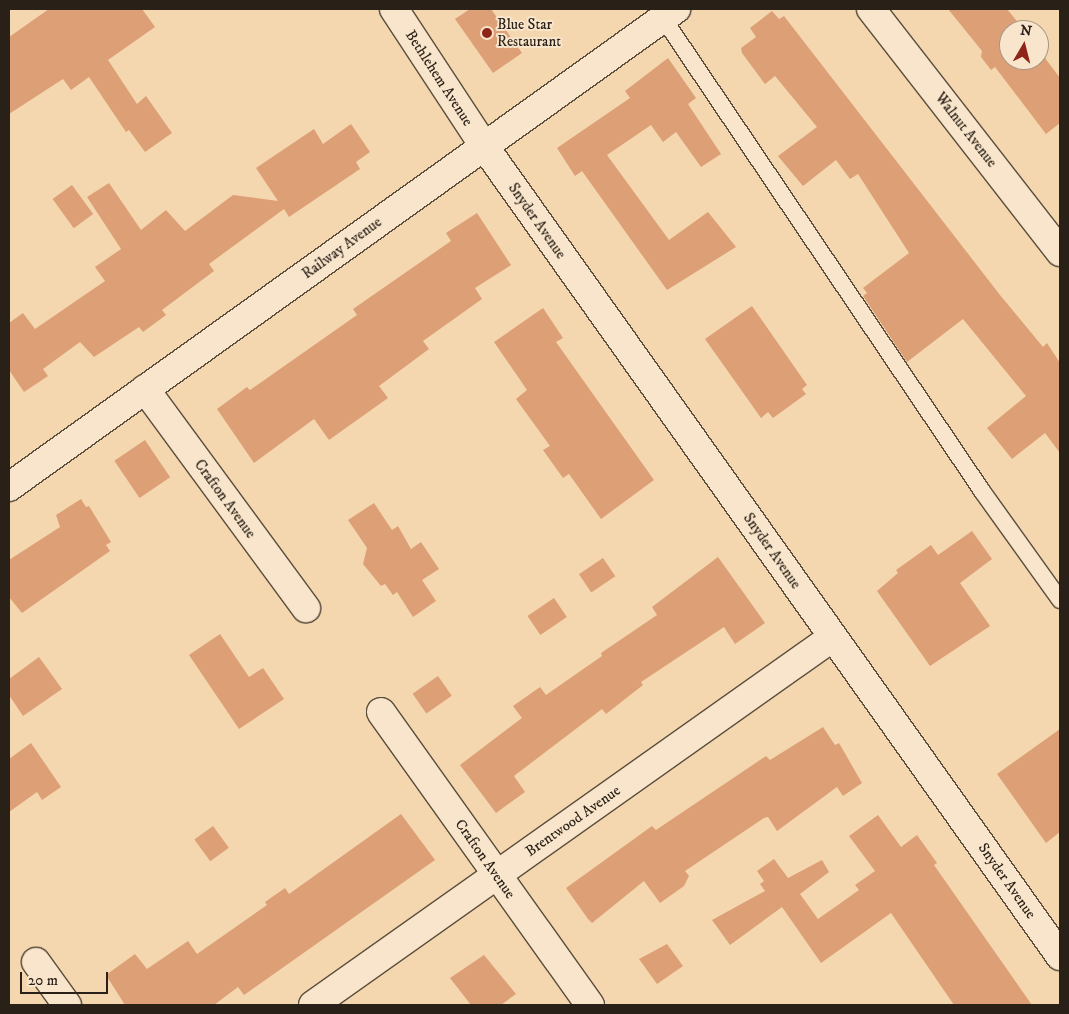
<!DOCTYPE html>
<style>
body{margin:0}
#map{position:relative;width:1069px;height:1014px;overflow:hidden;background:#f4d7af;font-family:"IM FELL DW Pica",serif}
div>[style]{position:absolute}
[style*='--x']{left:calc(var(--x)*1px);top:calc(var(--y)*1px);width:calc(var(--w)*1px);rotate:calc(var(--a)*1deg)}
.building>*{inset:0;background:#dd9f76;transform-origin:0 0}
.roads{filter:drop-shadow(1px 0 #5c4e3d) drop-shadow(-1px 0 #5c4e3d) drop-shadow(0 1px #5c4e3d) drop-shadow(0 -1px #5c4e3d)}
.service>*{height:16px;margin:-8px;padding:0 8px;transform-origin:8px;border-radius:8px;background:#f8e5cb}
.minor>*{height:28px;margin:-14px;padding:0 14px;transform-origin:14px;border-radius:14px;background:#f8e5cb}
.dots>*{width:14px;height:14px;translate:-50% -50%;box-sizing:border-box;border:2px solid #f8e5cb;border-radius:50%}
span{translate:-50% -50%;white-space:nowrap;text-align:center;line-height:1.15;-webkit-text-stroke:4px #f8e5cb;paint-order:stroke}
.poi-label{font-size:15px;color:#292017}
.left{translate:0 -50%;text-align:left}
.street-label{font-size:15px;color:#292017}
.frame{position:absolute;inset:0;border:10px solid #292017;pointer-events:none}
.north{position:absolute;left:999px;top:20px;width:50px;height:50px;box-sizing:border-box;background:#f8e5cb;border:1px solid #a59683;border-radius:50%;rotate:8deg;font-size:14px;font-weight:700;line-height:20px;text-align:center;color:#292017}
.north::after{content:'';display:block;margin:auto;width:18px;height:22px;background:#8f2418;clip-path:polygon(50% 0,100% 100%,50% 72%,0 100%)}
.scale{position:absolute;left:20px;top:972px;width:88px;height:22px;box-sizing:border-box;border:2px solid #292017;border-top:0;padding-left:6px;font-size:15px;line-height:18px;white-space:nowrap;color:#292017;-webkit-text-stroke:4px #f8e5cb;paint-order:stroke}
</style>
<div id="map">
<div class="building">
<div style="clip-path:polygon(49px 9px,142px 9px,155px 27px,108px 60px,137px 104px,146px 96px,172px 133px,145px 152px,129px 130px,126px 132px,89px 77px,71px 90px,63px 79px,9px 114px,9px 37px)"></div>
<div style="clip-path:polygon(470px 9px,491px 9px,522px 53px,493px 73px,455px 19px)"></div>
<div style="clip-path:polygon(948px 9px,1007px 9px,1024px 30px,1009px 30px,1009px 60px,1039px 60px,1039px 50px,1060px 78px,1060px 123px,1046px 134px,995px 67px,991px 70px,981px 57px,982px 51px)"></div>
<div style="clip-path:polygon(772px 11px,779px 19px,784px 16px,1000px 295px,1043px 347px,1047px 343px,1060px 363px,1060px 453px,1045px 433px,1012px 459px,987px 428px,1026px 396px,963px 319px,907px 362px,863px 296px,867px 293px,863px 288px,909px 253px,858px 174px,850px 179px,836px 160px,803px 186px,778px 156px,817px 127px,775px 76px,765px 84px,742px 53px,741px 48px,756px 37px,750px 28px)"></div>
<div style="clip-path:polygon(668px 58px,696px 98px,688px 104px,721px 154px,701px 167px,676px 132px,663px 142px,651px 125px,607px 155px,669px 240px,708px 212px,736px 247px,667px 290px,582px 171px,575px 176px,557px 148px,630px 98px,625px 91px)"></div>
<div style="clip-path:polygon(351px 124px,370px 152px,356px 162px,360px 169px,289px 217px,284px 209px,209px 264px,214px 271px,162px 310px,166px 315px,143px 332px,139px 327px,94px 357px,80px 342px,43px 369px,48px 376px,24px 392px,9px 370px,9px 323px,23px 313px,35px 329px,105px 281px,95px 267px,121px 249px,87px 197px,109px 183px,141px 230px,166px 210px,185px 231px,233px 195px,278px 201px,256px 168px,314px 129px,323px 144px)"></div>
<div style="left:72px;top:185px;width:36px;height:24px;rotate:54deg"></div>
<div style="clip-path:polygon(477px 213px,511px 265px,475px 288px,482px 299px,423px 341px,429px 349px,379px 386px,388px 398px,329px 440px,314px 419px,254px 463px,217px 409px,247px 387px,250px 390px,357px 315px,353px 309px,451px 241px,446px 233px)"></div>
<div style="clip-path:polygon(752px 306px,807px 385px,802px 389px,806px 394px,773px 418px,768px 412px,761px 418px,705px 339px)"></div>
<div style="clip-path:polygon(543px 308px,563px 338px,556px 342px,654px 480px,601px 519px,569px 474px,563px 478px,543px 450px,550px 446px,516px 399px,527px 390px,494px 342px)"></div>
<div style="left:145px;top:440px;width:45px;height:37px;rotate:56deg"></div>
<div style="clip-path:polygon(81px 499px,86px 507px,89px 506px,111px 542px,106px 545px,110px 551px,22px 613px,9px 597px,9px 560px,60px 527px,56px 515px)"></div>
<div style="clip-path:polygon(374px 503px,392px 530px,398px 526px,411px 549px,421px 542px,439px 569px,422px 580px,436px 601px,413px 617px,397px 592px,393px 595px,385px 584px,381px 586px,363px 564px,367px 548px,348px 520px)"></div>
<div style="clip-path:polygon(972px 531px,992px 559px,960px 583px,990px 626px,930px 666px,877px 591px,898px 573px,896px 570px,931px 545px,938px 555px)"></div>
<div style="clip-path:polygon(718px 557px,765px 623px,735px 644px,724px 627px,641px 682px,643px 685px,606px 714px,602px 709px,514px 776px,525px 792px,496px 813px,460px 765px,522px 718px,513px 706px,540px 687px,546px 695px,602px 656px,601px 653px,657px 615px,652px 607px)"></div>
<div style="left:603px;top:558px;width:22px;height:29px;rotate:56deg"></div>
<div style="left:554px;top:598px;width:23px;height:32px;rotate:56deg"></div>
<div style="clip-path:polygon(220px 634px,249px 677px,263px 668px,284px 699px,239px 729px,189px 655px)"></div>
<div style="clip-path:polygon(39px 657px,62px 689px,23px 716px,9px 695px,9px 679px)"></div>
<div style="left:438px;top:676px;width:24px;height:31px;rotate:55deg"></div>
<div style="clip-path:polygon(823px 727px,835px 745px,839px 743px,862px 783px,843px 796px,837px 787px,777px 831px,768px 817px,764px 818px,685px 871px,689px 876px,684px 886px,660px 903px,644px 881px,592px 923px,588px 919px,566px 888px,652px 826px,656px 830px,766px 756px,770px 760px)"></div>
<div style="clip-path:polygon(1060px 729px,1060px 832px,1046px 843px,997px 774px)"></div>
<div style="clip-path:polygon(31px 743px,61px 787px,42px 800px,37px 792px,9px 812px,9px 759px)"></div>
<div style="clip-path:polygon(401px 814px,435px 860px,244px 995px,238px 987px,214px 1005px,125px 1005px,106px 975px,135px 954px,147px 969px,188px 941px,197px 954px,267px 905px,265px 902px,285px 888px,289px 894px)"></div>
<div style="clip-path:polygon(878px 815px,901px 847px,917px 835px,937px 863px,934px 865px,1032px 1005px,954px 1005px,891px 913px,821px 963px,782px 907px,730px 945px,712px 920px,765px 891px,760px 884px,764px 881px,757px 871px,774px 859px,788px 878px,822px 860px,829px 872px,800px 894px,818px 919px,859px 890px,855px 885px,875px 871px,849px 836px)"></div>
<div style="left:213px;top:826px;width:27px;height:23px;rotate:54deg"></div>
<div style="clip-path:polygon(667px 944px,683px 966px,657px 984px,639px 959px)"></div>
<div style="clip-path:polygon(484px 955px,516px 994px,501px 1005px,471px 1005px,450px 978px)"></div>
</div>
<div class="roads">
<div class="service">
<div style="--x:663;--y:18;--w:571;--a:56"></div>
<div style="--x:982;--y:491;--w:134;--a:54.4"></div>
</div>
<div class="minor">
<div style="--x:394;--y:9;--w:164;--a:56.7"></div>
<div style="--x:484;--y:146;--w:994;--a:54.58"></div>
<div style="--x:871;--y:9;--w:308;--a:52.1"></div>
<div style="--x:145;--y:389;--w:272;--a:53.7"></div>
<div style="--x:9;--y:487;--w:821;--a:-35.63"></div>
<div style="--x:381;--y:712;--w:360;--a:54.5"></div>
<div style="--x:36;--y:962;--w:53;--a:54.2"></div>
<div style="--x:313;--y:1005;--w:637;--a:-35.29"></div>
</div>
</div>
<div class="dots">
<div style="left:487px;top:33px;background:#8f2418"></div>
</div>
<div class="poi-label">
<span class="left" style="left:497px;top:33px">Blue Star<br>Restaurant</span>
</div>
<div class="street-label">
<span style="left:439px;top:78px;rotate:57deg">Bethlehem Avenue</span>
<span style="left:966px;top:130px;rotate:52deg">Walnut Avenue</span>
<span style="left:537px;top:221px;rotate:55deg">Snyder Avenue</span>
<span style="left:342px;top:248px;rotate:-36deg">Railway Avenue</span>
<span style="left:225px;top:499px;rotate:54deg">Crafton Avenue</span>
<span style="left:772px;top:551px;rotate:55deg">Snyder Avenue</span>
<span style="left:573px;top:821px;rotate:-35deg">Brentwood Avenue</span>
<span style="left:485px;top:859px;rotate:55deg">Crafton Avenue</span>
<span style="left:1007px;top:881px;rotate:55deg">Snyder Avenue</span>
</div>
<div class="frame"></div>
<div class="north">N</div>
<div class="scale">20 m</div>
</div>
